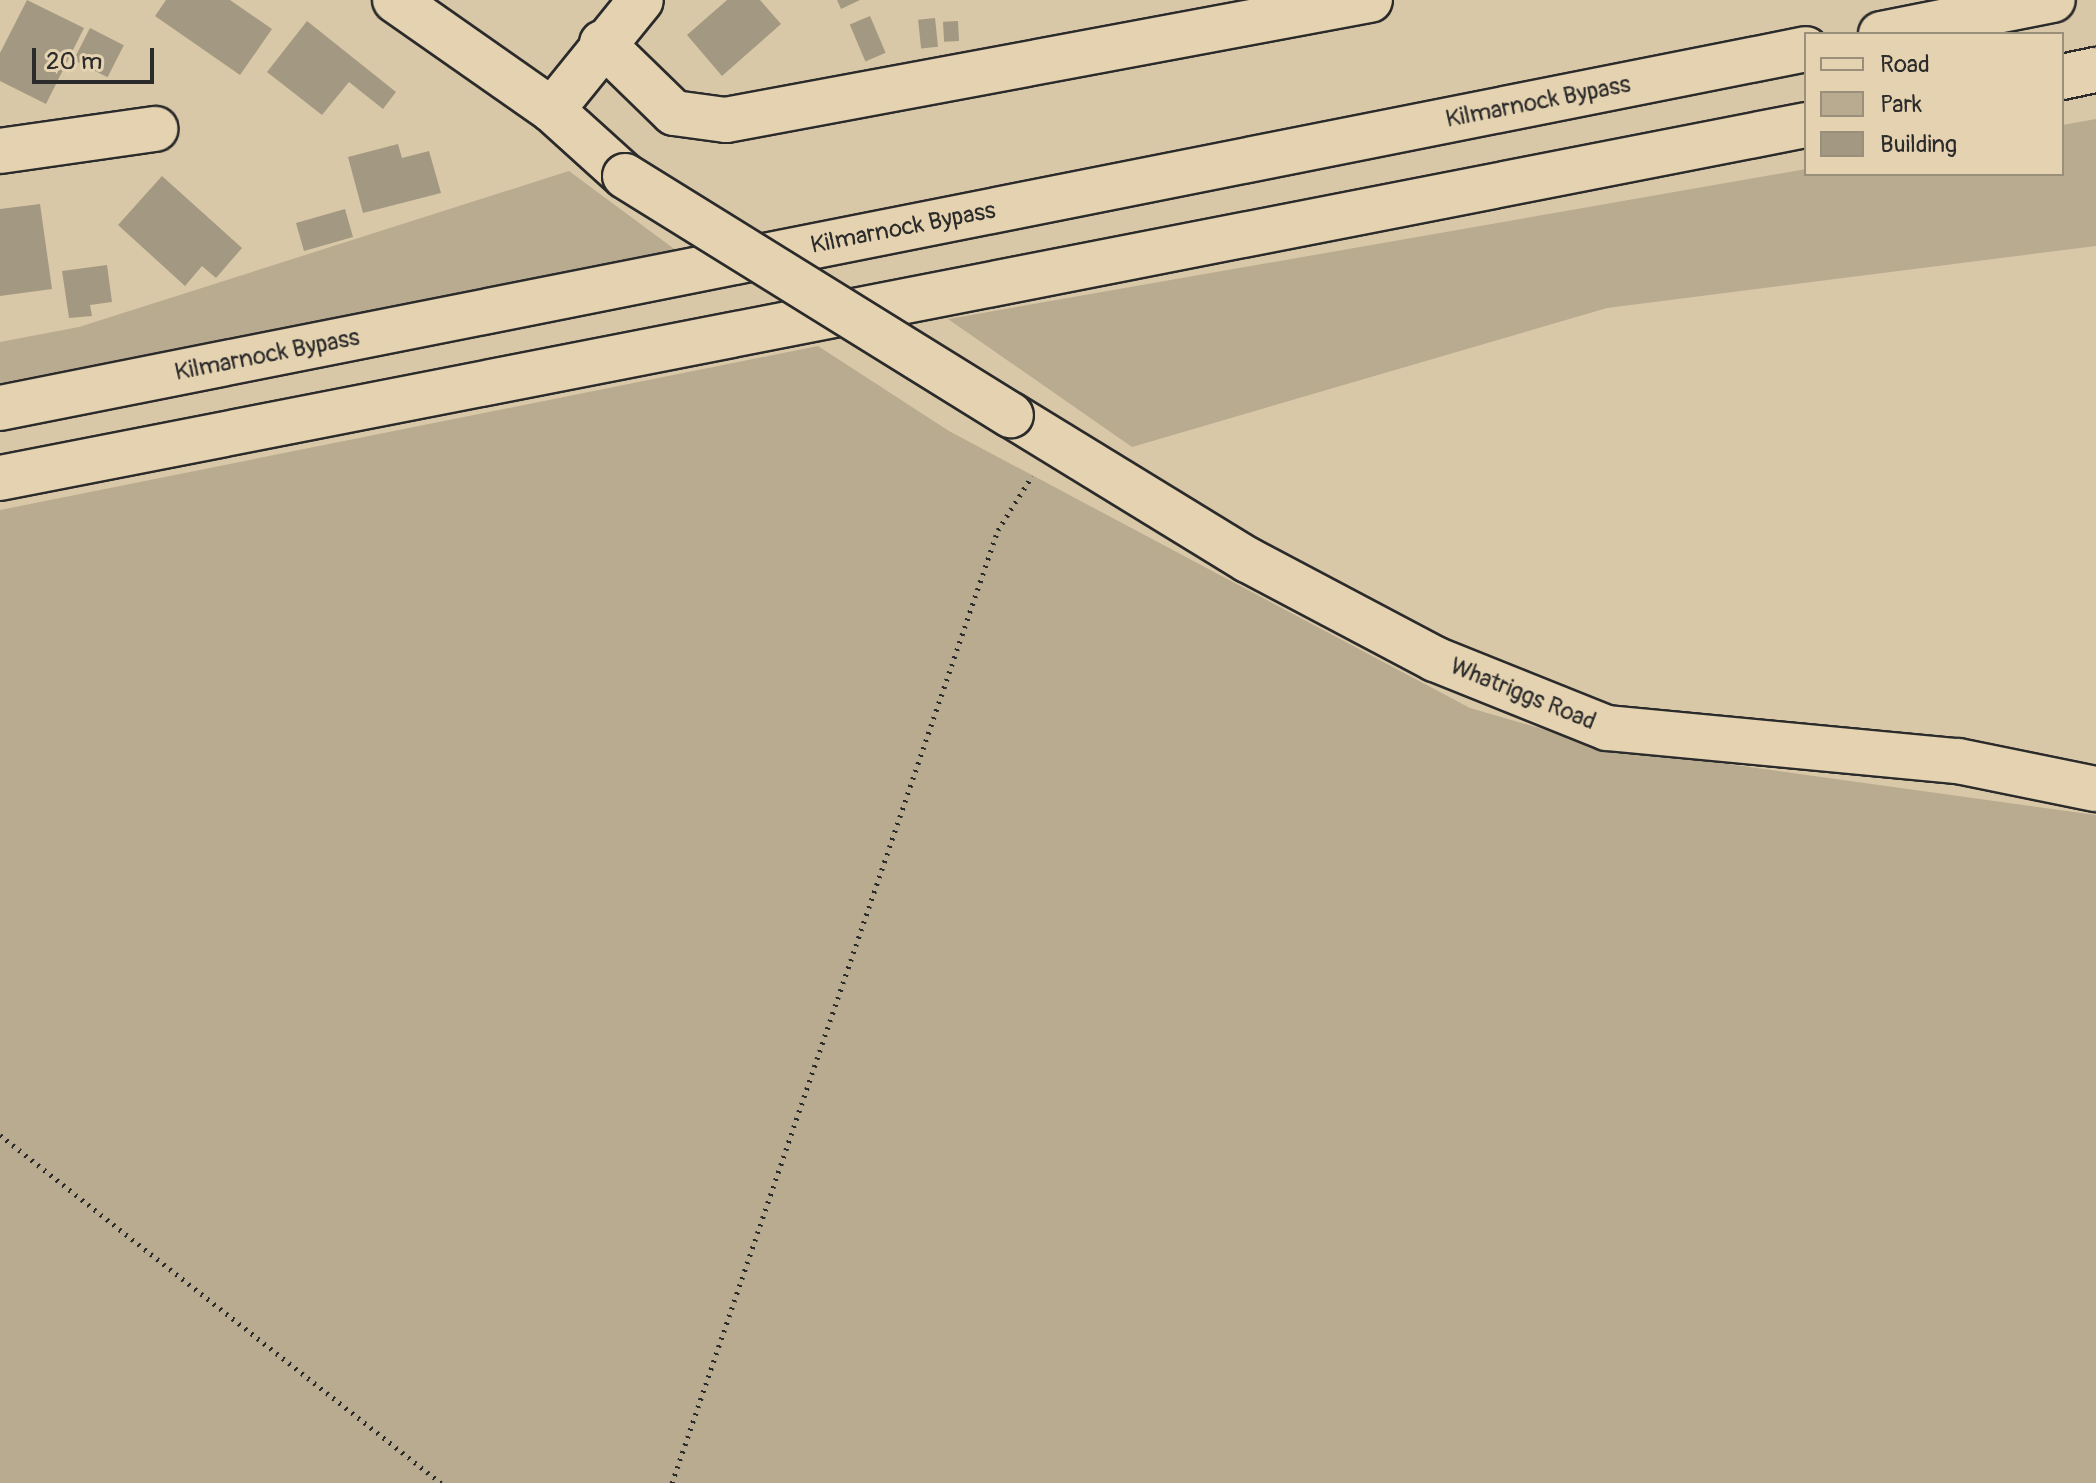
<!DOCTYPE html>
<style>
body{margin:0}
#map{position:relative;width:2096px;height:1483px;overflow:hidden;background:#d9c8a8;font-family:Pangolin,sans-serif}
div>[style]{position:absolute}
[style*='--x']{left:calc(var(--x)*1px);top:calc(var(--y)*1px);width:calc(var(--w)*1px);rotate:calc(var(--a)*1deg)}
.green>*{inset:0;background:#b9ab90}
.building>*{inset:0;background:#a39881;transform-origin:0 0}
.path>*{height:5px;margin-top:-2.5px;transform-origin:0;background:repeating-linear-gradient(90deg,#2b2b2b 0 2px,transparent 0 8px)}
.roads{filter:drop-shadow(2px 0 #2b2b2b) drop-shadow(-2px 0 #2b2b2b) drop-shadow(0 2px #2b2b2b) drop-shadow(0 -2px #2b2b2b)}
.minor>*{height:44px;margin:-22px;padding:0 22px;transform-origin:22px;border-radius:22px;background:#e4d2b0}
.highway>*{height:44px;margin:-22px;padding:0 22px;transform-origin:22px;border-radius:22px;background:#e4d2b0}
.bridges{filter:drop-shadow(2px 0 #2b2b2b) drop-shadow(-2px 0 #2b2b2b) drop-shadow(0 2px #2b2b2b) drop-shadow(0 -2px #2b2b2b)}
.minor-bridge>*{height:44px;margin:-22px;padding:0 22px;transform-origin:22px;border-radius:22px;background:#e4d2b0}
span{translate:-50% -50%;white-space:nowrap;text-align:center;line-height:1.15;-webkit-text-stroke:6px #e4d2b0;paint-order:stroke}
.street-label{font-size:24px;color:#2b2b2b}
.legend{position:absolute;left:1804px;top:32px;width:260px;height:144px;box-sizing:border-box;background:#e4d2b0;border:2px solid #9a8f7b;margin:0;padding:10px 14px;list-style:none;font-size:24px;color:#2b2b2b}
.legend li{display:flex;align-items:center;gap:16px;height:40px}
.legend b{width:40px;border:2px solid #9a8f7b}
.scale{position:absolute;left:32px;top:48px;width:122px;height:36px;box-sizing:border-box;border:4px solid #2b2b2b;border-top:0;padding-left:10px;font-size:24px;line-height:28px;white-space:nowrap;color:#2b2b2b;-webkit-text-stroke:6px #e4d2b0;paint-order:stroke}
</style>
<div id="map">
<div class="green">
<div style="clip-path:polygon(2096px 119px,2096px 246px,1607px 308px,1132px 447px,948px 319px,1806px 169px,1806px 174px,2062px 174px,2062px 125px)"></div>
<div style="clip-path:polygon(569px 171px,677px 251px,0 383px,0 342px,79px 327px)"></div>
<div style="clip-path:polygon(818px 346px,949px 431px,1470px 708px,1605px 747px,2096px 815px,2096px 1483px,0 1483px,0 510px)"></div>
</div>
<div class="building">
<div style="clip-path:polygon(27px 0,84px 28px,46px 104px,0 81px,0 53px)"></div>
<div style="clip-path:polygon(166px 0,230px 0,272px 29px,240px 75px,155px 16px)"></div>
<div style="clip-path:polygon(727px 0,760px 0,781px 24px,722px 76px,687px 35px)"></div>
<div style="clip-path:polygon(837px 0,860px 0,841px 9px)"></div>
<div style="left:870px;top:16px;width:40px;height:22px;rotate:67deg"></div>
<div style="left:935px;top:18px;width:29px;height:17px;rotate:84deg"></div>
<div style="clip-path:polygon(307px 21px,396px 92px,383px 109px,349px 82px,322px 115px,267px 72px)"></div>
<div style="left:958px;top:21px;width:20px;height:15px;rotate:87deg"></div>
<div style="left:90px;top:28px;width:38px;height:36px;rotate:27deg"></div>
<div style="clip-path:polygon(398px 144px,402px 158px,429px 151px,441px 193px,363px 213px,348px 157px)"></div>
<div style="clip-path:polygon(162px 176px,242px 248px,216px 278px,202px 266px,185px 286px,118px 225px)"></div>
<div style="clip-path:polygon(40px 204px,52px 289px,0 296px,0 209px)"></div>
<div style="left:345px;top:209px;width:29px;height:51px;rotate:74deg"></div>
<div style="clip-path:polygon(107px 265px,112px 302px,90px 305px,92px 316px,69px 318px,62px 271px)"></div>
</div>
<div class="path">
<div style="--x:0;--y:1135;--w:562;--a:38.28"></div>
<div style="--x:672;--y:1483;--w:1007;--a:-71.12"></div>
<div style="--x:998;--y:530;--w:64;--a:-57.8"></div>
</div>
<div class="roads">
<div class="minor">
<div style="--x:395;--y:0;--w:192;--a:35"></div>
<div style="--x:552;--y:110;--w:98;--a:42.1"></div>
<div style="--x:602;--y:43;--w:100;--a:44.2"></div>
<div style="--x:674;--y:113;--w:52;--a:7.7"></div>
<div style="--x:726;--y:120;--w:655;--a:-10.56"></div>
<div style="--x:552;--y:110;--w:141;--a:-51"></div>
<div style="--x:0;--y:151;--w:157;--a:-8.1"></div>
<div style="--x:1011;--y:415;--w:278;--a:31.5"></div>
<div style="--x:1248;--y:560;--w:212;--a:27.9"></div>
<div style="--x:1435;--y:659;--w:185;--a:21.9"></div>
<div style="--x:1607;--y:728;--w:353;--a:5.4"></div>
<div style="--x:1958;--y:761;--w:141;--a:11.5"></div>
</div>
<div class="highway">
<div style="--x:1881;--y:34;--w:175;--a:-11.2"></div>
<div style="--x:2062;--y:77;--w:35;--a:-12"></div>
<div style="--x:0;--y:408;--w:1841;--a:-11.24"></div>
<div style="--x:0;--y:478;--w:1840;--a:-11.06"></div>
</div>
</div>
<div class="bridges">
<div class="minor-bridge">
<div style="--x:625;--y:176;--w:454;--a:31.8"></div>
</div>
</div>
<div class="street-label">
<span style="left:1538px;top:102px;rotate:-11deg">Kilmarnock Bypass</span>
<span style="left:903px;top:228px;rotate:-11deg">Kilmarnock Bypass</span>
<span style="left:267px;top:355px;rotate:-11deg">Kilmarnock Bypass</span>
<span style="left:1523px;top:694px;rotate:22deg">Whatriggs Road</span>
</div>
<ul class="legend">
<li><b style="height:10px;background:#e4d2b0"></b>Road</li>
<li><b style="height:22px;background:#b9ab90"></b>Park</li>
<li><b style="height:22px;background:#a39881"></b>Building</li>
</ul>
<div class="scale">20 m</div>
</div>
